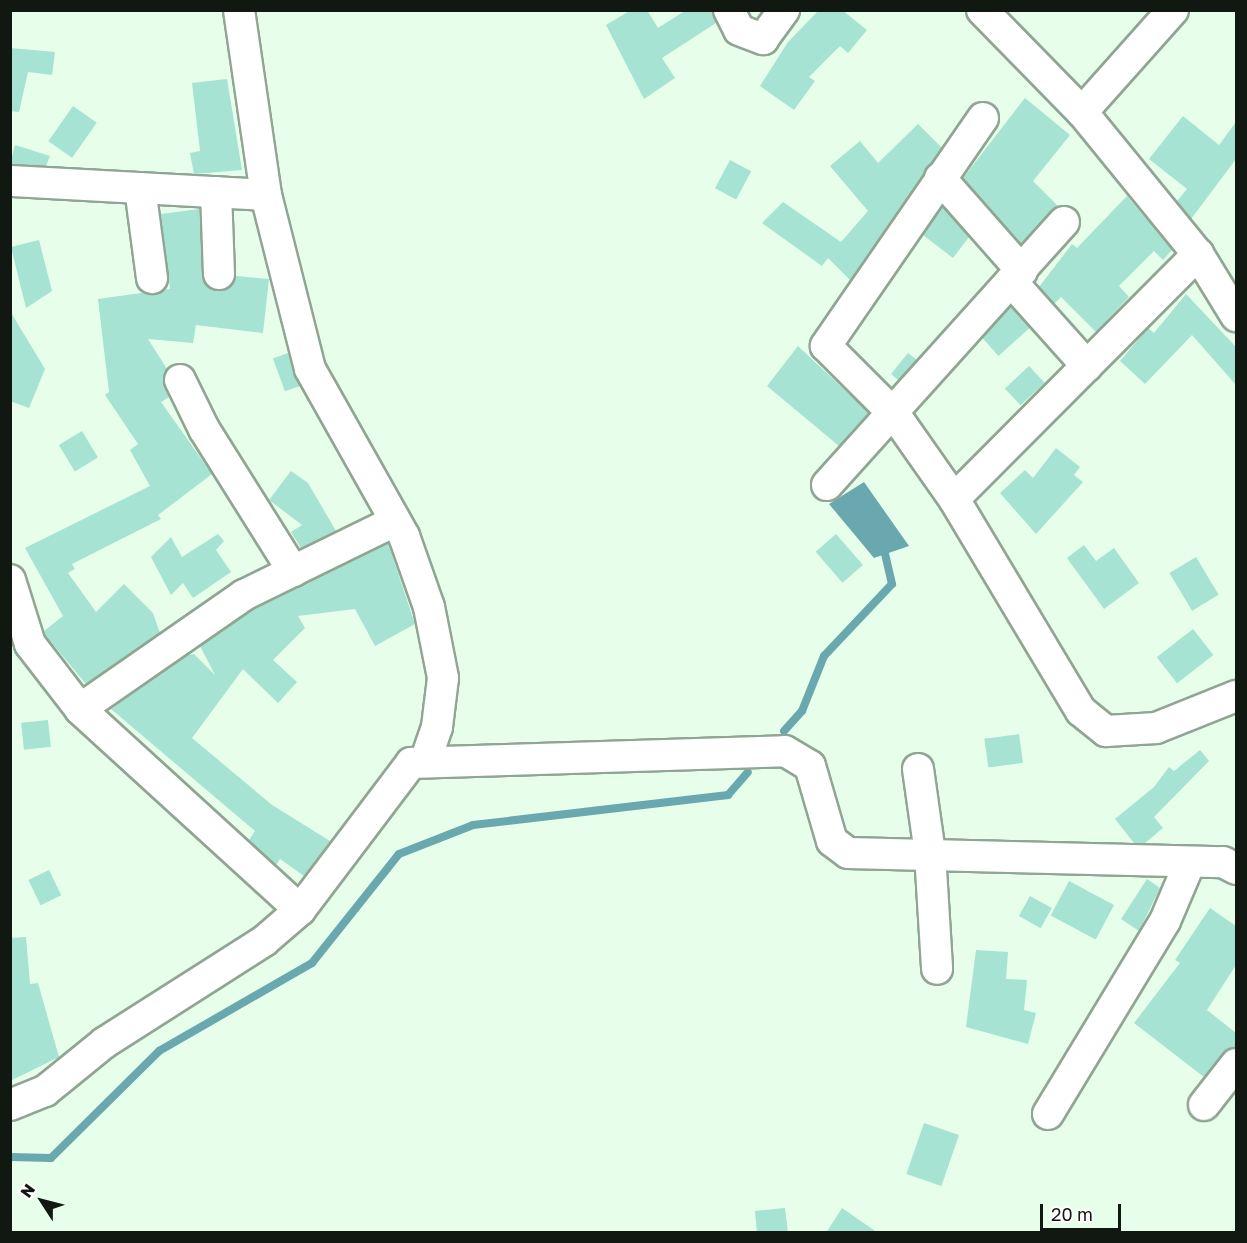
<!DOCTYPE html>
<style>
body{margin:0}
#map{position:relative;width:1247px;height:1243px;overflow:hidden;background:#e7feeb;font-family:"Golos Text",sans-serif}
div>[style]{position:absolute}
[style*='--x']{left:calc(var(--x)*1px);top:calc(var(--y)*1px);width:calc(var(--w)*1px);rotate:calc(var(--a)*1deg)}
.water>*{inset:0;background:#68a8ae}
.stream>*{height:8px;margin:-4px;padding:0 4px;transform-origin:4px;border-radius:4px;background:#68a8ae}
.building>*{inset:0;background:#a6e3d3;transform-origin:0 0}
.roads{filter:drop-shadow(2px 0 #90a593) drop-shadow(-2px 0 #90a593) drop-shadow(0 2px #90a593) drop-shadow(0 -2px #90a593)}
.minor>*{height:30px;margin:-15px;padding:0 15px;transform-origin:15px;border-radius:15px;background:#fff}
span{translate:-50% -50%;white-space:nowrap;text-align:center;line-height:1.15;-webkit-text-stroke:4.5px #fff;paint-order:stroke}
.frame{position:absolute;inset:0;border:12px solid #101811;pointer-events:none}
.north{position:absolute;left:12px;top:1171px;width:60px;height:60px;-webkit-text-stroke:4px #fff;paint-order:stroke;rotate:306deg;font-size:16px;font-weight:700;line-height:24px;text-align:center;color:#101811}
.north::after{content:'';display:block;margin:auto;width:21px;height:27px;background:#101811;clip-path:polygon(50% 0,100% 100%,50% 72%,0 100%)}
.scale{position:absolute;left:1040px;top:1204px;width:81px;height:27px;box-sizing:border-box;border:3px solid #101811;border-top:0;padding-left:8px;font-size:18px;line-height:21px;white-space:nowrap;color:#101811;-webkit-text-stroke:4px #fff;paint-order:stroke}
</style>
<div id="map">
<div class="water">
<div style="clip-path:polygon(864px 482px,909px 546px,874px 558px,829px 504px)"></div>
</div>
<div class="stream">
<div style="--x:784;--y:731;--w:27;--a:-48"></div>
<div style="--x:802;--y:711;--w:59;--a:-68.2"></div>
<div style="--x:824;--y:656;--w:99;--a:-46.6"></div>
<div style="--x:892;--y:584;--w:40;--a:-103"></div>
<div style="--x:10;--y:1157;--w:41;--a:1.4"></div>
<div style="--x:51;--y:1158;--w:152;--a:-44.7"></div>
<div style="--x:159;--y:1051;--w:177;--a:-29.9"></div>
<div style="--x:312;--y:963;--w:139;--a:-51.4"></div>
<div style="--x:399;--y:854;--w:79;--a:-21.4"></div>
<div style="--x:473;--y:825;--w:257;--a:-6.7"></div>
<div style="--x:728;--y:795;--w:30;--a:-49"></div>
</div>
<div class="building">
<div style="clip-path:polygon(631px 10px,647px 10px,658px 28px,686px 10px,712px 10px,716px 23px,662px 58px,675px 78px,644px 99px,606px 25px)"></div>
<div style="clip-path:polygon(819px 10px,842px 10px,867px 30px,848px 53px,840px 46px,809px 77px,815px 81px,794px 110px,760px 86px,788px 42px)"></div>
<div style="clip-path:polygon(10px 48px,55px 52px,52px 75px,28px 72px,19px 112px,10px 111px)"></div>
<div style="clip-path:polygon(227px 79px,242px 170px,194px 174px,190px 153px,200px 151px,192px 83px)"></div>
<div style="clip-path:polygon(1025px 98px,1070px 135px,1033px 181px,1058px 206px,1021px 243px,963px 178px)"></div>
<div style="left:73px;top:106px;width:29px;height:43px;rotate:35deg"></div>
<div style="clip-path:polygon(1183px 116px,1219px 145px,1236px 122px,1236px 159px,1191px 219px,1177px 201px,1187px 189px,1149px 159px)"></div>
<div style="clip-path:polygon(918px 124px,942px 148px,850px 280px,828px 258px,822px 266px,762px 223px,783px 202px,841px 242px,868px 211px,830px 166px,860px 141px,878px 163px)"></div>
<div style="clip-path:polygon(15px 145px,50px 156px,46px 166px,10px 164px)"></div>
<div style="left:730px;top:160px;width:24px;height:32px;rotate:28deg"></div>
<div style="clip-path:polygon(1127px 196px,1172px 250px,1163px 260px,1154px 251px,1119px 286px,1129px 297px,1096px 332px,1061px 297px,1054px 304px,1039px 287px,1072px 244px,1077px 248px)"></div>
<div style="clip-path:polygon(943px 207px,969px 237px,953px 258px,923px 235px)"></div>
<div style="clip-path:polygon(199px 209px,205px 284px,220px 291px,236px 276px,269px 279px,263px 333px,196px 325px,193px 343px,148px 339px,167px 369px,163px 379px,169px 397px,161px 402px,212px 474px,158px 515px,161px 519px,72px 564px,75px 569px,68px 573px,96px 612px,124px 584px,153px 613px,160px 633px,86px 684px,46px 636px,44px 631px,63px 616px,25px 548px,150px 486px,130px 450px,138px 444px,105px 395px,109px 392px,98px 299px,170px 289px,161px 214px)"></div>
<div style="clip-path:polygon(39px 240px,52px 291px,26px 308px,11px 247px)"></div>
<div style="clip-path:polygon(1186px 294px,1236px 347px,1236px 385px,1192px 335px,1145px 384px,1120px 361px,1148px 328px,1154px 333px)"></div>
<div style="left:1011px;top:307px;width:28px;height:42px;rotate:48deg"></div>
<div style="clip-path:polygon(10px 311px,45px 369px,29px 408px,10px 401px)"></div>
<div style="clip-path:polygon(798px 346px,869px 413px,839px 446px,767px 386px)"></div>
<div style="left:288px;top:353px;width:35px;height:16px;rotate:70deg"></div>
<div style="clip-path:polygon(908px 353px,917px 360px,898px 380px,891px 374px)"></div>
<div style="left:1029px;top:366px;width:23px;height:33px;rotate:47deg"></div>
<div style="left:82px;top:431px;width:31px;height:27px;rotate:59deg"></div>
<div style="clip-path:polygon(1056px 448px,1080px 467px,1074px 475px,1083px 482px,1036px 534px,1000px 493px,1025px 470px,1033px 478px)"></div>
<div style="clip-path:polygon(291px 471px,308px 483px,336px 531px,301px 548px,291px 532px,302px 525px,269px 500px)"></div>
<div style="clip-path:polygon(218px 534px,224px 541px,216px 550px,231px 572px,193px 598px,183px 583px,171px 595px,151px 557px,171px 537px,182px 557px)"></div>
<div style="left:836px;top:534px;width:41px;height:27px;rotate:49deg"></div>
<div style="clip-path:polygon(388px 543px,415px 624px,375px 646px,355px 609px,298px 616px,305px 628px,273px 660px,297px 682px,278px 703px,243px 669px,192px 738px,272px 805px,330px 841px,304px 876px,280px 859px,276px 865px,249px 840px,255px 831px,111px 709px,188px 655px,194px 654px,215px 675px,200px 646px,253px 610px)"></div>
<div style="clip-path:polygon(1084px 545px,1096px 561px,1114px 548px,1139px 583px,1104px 609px,1067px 558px)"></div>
<div style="left:1196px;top:557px;width:44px;height:31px;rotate:59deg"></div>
<div style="left:1193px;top:629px;width:33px;height:46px;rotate:52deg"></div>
<div style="left:48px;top:720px;width:27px;height:27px;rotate:84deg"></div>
<div style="left:1019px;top:734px;width:29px;height:35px;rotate:82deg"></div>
<div style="clip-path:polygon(1200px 750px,1209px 761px,1154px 817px,1163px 828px,1145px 843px,1134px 843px,1115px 819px,1154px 787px,1169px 767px,1174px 771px)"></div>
<div style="left:49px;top:870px;width:28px;height:23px;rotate:64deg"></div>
<div style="clip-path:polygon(1147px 879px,1160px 888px,1139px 931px,1121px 919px)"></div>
<div style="left:1069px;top:881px;width:51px;height:39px;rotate:28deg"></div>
<div style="left:1030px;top:896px;width:25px;height:23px;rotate:29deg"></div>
<div style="clip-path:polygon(1210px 908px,1236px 926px,1236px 965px,1207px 1010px,1236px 1033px,1236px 1047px,1223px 1053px,1204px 1077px,1134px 1023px,1180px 963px,1175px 960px)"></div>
<div style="clip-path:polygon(26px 937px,30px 984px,38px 983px,59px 1057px,10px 1081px,10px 938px)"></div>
<div style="clip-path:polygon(976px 950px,1008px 952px,1006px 979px,1027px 980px,1024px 1010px,1036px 1013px,1028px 1044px,966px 1027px)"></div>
<div style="left:924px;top:1123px;width:37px;height:54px;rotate:19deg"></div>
<div style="clip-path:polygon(785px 1208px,788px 1233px,757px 1233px,755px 1211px)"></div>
<div style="clip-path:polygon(842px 1208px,878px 1233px,826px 1233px)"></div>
</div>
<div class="roads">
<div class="minor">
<div style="--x:239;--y:10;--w:187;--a:81.7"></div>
<div style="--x:266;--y:195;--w:179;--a:75.8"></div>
<div style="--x:310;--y:369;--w:192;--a:60.6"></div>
<div style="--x:404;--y:536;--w:75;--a:70.6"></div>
<div style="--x:429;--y:607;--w:72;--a:78.8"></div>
<div style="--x:443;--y:678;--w:49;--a:97"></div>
<div style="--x:437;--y:727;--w:36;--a:109"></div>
<div style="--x:729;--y:10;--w:22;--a:63"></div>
<div style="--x:739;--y:30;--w:26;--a:21"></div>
<div style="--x:763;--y:39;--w:36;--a:-54"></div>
<div style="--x:982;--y:10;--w:143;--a:45.6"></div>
<div style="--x:1173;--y:10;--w:137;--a:131.7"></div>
<div style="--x:1082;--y:112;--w:183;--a:50.8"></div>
<div style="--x:1198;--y:254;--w:73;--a:58.5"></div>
<div style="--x:983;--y:118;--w:277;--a:124.6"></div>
<div style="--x:826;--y:346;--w:98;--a:45"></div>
<div style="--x:895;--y:415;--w:103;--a:54.9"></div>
<div style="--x:954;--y:499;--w:346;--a:-45.1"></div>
<div style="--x:940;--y:178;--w:124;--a:48.6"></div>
<div style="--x:10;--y:181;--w:256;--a:3.1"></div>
<div style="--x:140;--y:188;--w:91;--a:82.4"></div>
<div style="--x:216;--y:192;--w:82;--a:87.9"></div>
<div style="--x:1011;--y:281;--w:114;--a:48.2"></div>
<div style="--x:180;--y:380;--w:55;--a:63.9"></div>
<div style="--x:204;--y:429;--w:168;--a:57.9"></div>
<div style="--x:827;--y:485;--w:354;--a:-48"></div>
<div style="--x:954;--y:499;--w:247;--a:59.1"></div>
<div style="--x:1081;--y:711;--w:32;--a:39"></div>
<div style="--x:1106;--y:731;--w:50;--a:-3.4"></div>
<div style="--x:1156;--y:728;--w:86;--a:-21.8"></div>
<div style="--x:10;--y:580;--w:67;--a:72.6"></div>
<div style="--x:30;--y:644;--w:82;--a:52.4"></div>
<div style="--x:918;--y:769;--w:85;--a:81.9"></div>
<div style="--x:930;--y:853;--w:116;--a:86.5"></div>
<div style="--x:300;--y:910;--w:298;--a:-137.6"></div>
<div style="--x:80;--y:709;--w:200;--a:-34.8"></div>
<div style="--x:244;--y:595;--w:166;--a:-26.1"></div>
<div style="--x:10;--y:1105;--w:38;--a:-22"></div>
<div style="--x:45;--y:1091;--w:76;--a:-39.1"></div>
<div style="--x:104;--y:1043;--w:190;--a:-32.5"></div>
<div style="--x:264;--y:941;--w:48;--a:-40.7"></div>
<div style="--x:300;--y:910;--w:184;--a:-52.9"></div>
<div style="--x:411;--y:763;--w:374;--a:-1.8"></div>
<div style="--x:785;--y:751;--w:29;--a:31"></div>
<div style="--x:810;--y:766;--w:78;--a:73.7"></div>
<div style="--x:832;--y:841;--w:20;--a:37"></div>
<div style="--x:848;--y:853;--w:375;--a:1.4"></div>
<div style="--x:1223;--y:862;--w:15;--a:28"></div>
<div style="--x:1204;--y:1105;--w:52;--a:-52"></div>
<div style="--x:1048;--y:1114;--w:226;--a:-58.8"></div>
<div style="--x:1165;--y:921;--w:64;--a:-67"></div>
</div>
</div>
<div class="frame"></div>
<div class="north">N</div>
<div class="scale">20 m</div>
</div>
